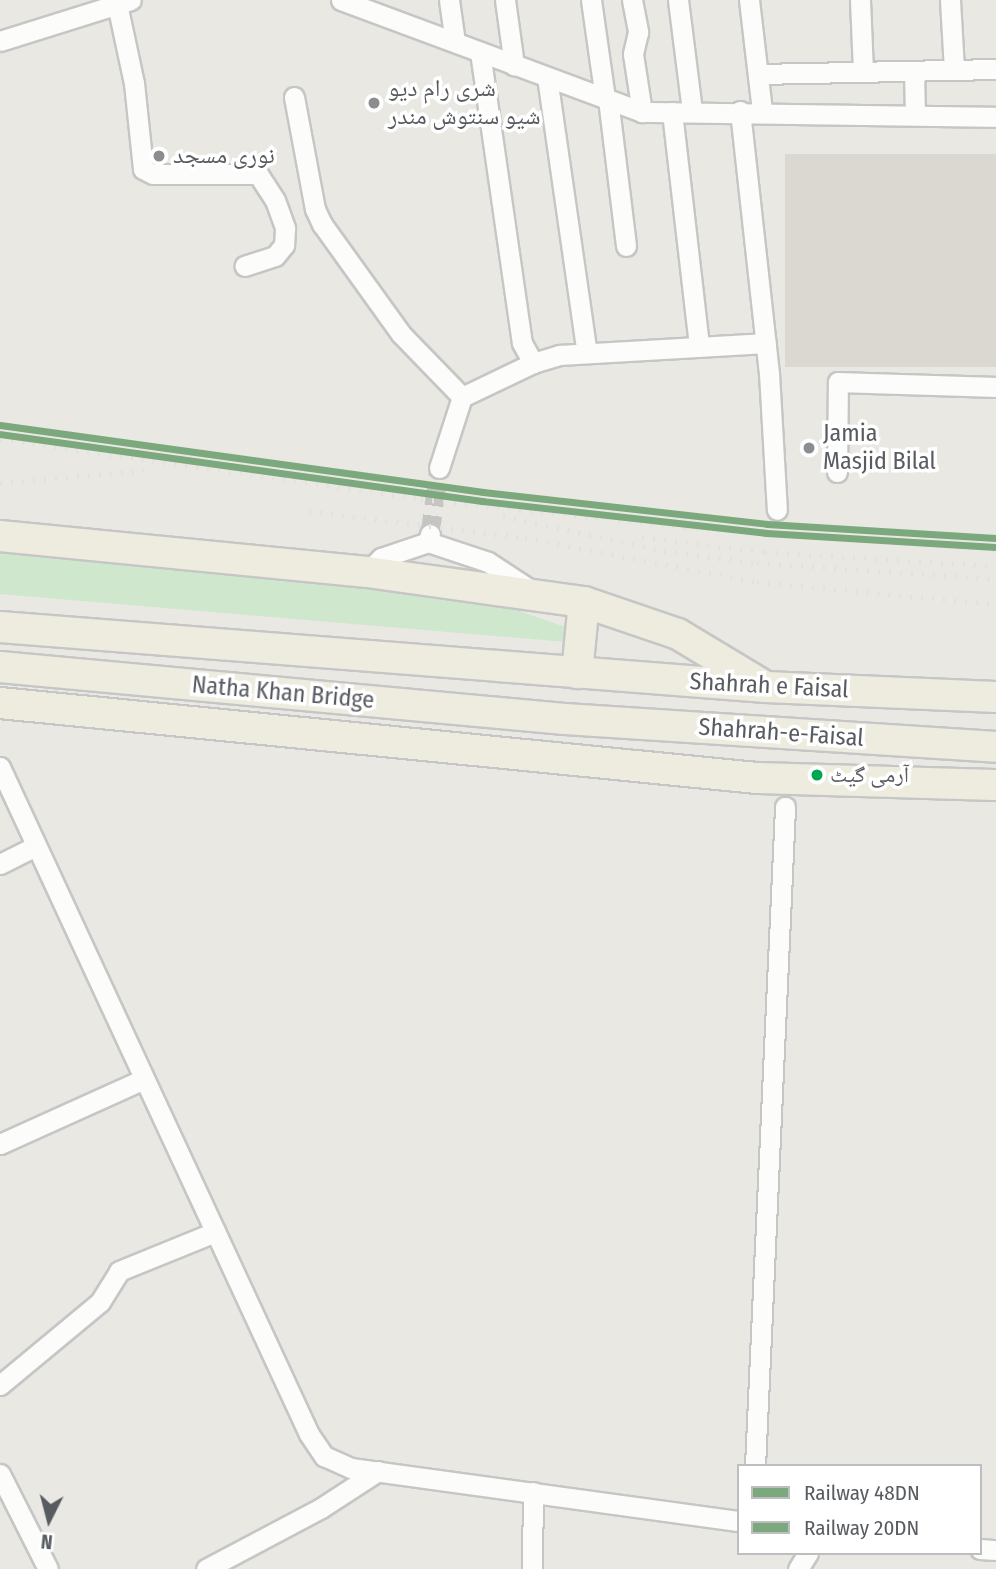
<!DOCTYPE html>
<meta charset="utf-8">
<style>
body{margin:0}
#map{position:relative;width:996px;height:1569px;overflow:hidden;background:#e9e8e2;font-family:"Fira Sans Condensed","Noto Naskh Arabic",sans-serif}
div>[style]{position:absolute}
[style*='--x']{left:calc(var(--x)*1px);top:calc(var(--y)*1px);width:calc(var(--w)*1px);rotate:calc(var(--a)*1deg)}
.education>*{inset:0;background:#dad8d0;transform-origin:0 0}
.green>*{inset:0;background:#cfe7cd}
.minor-tunnel>*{height:19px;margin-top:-9.5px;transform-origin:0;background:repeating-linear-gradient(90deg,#c5c5c2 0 19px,transparent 0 29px)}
.roads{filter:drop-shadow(2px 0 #c5c6c5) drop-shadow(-2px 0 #c5c6c5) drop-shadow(0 2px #c5c6c5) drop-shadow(0 -2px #c5c6c5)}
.minor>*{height:19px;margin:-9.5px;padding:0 9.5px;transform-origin:9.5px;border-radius:9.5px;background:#fcfcfb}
.highway>*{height:30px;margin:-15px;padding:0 15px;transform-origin:15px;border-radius:15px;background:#eeebdf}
.rail>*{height:5px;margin-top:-2.5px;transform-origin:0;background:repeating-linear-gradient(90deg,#e2e2e1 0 2px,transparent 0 11px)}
.rail-1>*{height:7px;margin:-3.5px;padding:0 3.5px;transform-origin:3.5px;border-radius:3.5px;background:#7ba87c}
.rail-2>*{height:7px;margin:-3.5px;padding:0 3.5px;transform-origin:3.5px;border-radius:3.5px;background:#7ba87c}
.dots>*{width:19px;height:19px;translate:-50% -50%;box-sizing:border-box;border:4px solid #fff;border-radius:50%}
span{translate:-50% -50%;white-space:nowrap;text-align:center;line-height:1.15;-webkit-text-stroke:7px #fff;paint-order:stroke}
.bus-label{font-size:22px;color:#585c61}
.left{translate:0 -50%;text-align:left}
.poi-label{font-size:24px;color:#585c61}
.street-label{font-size:24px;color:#585c61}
.legend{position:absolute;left:737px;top:1464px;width:245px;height:91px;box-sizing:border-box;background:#fff;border:2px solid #bcbec0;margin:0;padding:9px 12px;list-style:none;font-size:21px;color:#585c61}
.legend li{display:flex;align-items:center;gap:14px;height:35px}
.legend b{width:35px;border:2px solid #bcbec0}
.north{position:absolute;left:14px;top:1485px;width:70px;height:70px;-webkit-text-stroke:5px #fff;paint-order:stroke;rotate:186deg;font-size:19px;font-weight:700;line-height:28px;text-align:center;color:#585c61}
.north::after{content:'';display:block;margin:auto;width:24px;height:32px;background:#585c61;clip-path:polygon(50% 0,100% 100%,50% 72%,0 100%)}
</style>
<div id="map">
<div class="education">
<div style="left:785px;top:154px;width:211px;height:213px"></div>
</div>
<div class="green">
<div style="clip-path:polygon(0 526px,511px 608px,565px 627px,567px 642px,0 594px)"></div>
</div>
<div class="minor-tunnel">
<div style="--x:430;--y:534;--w:67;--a:-82.2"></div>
</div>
<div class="roads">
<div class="minor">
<div style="--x:341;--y:0;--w:321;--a:20.4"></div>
<div style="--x:642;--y:112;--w:354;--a:0.8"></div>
<div style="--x:449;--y:0;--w:42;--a:81.9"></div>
<div style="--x:505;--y:0;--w:66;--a:82.1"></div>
<div style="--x:591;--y:0;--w:99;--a:81.9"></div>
<div style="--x:632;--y:0;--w:33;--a:79"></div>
<div style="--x:638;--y:32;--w:23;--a:103"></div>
<div style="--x:633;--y:54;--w:59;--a:81.2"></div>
<div style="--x:678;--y:0;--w:112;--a:82.8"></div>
<div style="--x:749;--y:0;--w:112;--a:83.3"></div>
<div style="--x:860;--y:0;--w:72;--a:87.6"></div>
<div style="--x:950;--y:0;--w:70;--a:86.7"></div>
<div style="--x:117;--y:4;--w:81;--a:77.9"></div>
<div style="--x:134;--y:83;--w:86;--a:84"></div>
<div style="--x:143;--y:169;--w:11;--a:27"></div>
<div style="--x:153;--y:174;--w:105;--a:0"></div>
<div style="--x:258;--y:174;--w:31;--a:57"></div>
<div style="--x:275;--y:200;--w:30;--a:70"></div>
<div style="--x:285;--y:228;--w:17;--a:93"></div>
<div style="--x:284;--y:245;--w:14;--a:129"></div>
<div style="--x:275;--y:256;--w:32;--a:162"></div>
<div style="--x:0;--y:41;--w:137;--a:-17.4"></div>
<div style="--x:480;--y:52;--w:294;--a:81.8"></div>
<div style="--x:522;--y:343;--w:23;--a:61"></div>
<div style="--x:914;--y:71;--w:44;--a:88.7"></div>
<div style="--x:758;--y:74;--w:238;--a:-1.2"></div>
<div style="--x:547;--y:77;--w:279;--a:81.8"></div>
<div style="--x:294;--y:97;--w:114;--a:79.4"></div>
<div style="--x:315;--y:209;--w:17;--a:65"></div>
<div style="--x:322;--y:224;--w:135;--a:54.3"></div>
<div style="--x:401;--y:334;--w:88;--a:45.9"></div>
<div style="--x:608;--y:99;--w:148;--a:83"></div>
<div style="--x:740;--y:111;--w:264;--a:83.7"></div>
<div style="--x:769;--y:373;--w:137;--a:86.7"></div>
<div style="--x:672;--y:112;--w:236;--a:83.4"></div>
<div style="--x:439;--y:468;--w:75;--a:-72.1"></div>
<div style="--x:462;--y:397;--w:79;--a:-25.6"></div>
<div style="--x:533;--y:363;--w:28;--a:-17"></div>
<div style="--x:560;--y:355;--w:206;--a:-3.3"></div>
<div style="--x:837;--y:472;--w:90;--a:-89.4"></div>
<div style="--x:838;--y:382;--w:158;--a:1.8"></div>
<div style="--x:428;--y:542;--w:63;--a:18.4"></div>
<div style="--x:488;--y:562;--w:51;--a:33.1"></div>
<div style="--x:367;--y:572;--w:20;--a:-45"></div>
<div style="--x:381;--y:558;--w:50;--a:-18.8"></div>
<div style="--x:428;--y:542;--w:8;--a:-76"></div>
<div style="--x:0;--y:767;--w:735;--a:65.14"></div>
<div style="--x:309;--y:1434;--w:27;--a:56"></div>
<div style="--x:324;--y:1456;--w:30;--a:24"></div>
<div style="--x:351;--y:1468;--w:392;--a:7.8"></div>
<div style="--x:0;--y:864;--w:40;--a:-26.6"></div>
<div style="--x:0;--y:1144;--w:158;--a:-24.3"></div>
<div style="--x:0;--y:1385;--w:130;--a:-39.7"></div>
<div style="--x:100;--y:1302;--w:36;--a:-58"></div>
<div style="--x:119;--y:1271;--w:104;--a:-22.1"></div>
<div style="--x:755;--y:1466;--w:660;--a:-87.39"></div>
<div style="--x:0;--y:1474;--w:106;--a:63.2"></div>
<div style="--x:980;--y:1549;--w:16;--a:4"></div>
<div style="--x:206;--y:1569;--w:130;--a:-27.9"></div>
<div style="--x:321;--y:1508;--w:68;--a:-33"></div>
<div style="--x:532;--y:1569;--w:77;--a:-89.3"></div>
<div style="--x:798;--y:1569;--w:19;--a:-58"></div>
</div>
<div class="highway">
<div style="--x:0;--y:536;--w:369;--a:5.6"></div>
<div style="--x:367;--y:572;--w:219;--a:7.9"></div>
<div style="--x:584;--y:602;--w:99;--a:18.8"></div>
<div style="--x:678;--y:634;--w:97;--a:31.1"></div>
<div style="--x:0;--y:627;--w:768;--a:4.48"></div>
<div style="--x:766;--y:687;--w:230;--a:2.5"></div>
<div style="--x:0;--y:667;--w:567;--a:5.26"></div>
<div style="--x:565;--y:719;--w:432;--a:3.7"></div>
<div style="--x:577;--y:673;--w:71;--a:-84.4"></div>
<div style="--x:0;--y:703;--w:761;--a:5.66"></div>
<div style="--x:757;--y:778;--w:239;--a:1.7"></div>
</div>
</div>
<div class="rail">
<div style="--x:0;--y:439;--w:425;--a:8.1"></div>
<div style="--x:421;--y:499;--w:265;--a:6.1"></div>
<div style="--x:685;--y:527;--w:312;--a:4.2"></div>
<div style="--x:0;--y:483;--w:154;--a:-4.9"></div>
<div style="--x:309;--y:511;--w:218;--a:7.1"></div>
<div style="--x:525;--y:538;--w:236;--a:10.7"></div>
<div style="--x:757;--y:582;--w:240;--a:5.3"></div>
<div style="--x:503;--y:516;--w:165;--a:12.3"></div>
<div style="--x:664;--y:551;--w:94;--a:7.4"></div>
<div style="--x:757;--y:563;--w:240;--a:3.8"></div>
<div style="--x:642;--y:537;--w:124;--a:7"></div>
<div style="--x:765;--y:552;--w:231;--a:3.5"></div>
</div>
<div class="rail-1">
<div style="--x:0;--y:425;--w:488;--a:7.9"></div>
<div style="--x:483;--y:492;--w:286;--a:6.4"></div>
<div style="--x:767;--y:524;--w:229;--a:3.5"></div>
</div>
<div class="rail-2">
<div style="--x:0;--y:434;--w:487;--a:7.9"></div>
<div style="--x:482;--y:501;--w:286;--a:6.4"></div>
<div style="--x:766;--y:533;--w:229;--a:3.5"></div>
</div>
<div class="dots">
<div style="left:374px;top:103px;background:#8b8d8e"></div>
<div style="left:159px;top:156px;background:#8b8d8e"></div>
<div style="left:809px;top:448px;background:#8b8d8e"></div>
<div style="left:817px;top:775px;background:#00a651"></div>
</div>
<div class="bus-label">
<span class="left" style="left:830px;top:775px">آرمی گیٹ</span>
</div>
<div class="poi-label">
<span class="left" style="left:388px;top:103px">شری رام دیو<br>شیو سنتوش مندر</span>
<span class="left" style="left:173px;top:156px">نوری مسجد</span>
<span class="left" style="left:823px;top:448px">Jamia<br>Masjid Bilal</span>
</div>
<div class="street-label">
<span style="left:769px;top:686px;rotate:3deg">Shahrah e Faisal</span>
<span style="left:283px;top:693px;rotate:5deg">Natha Khan Bridge</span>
<span style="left:781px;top:733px;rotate:4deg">Shahrah-e-Faisal</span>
</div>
<ul class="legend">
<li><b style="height:9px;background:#7ba87c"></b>Railway 48DN</li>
<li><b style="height:9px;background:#7ba87c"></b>Railway 20DN</li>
</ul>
<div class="north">N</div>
</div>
